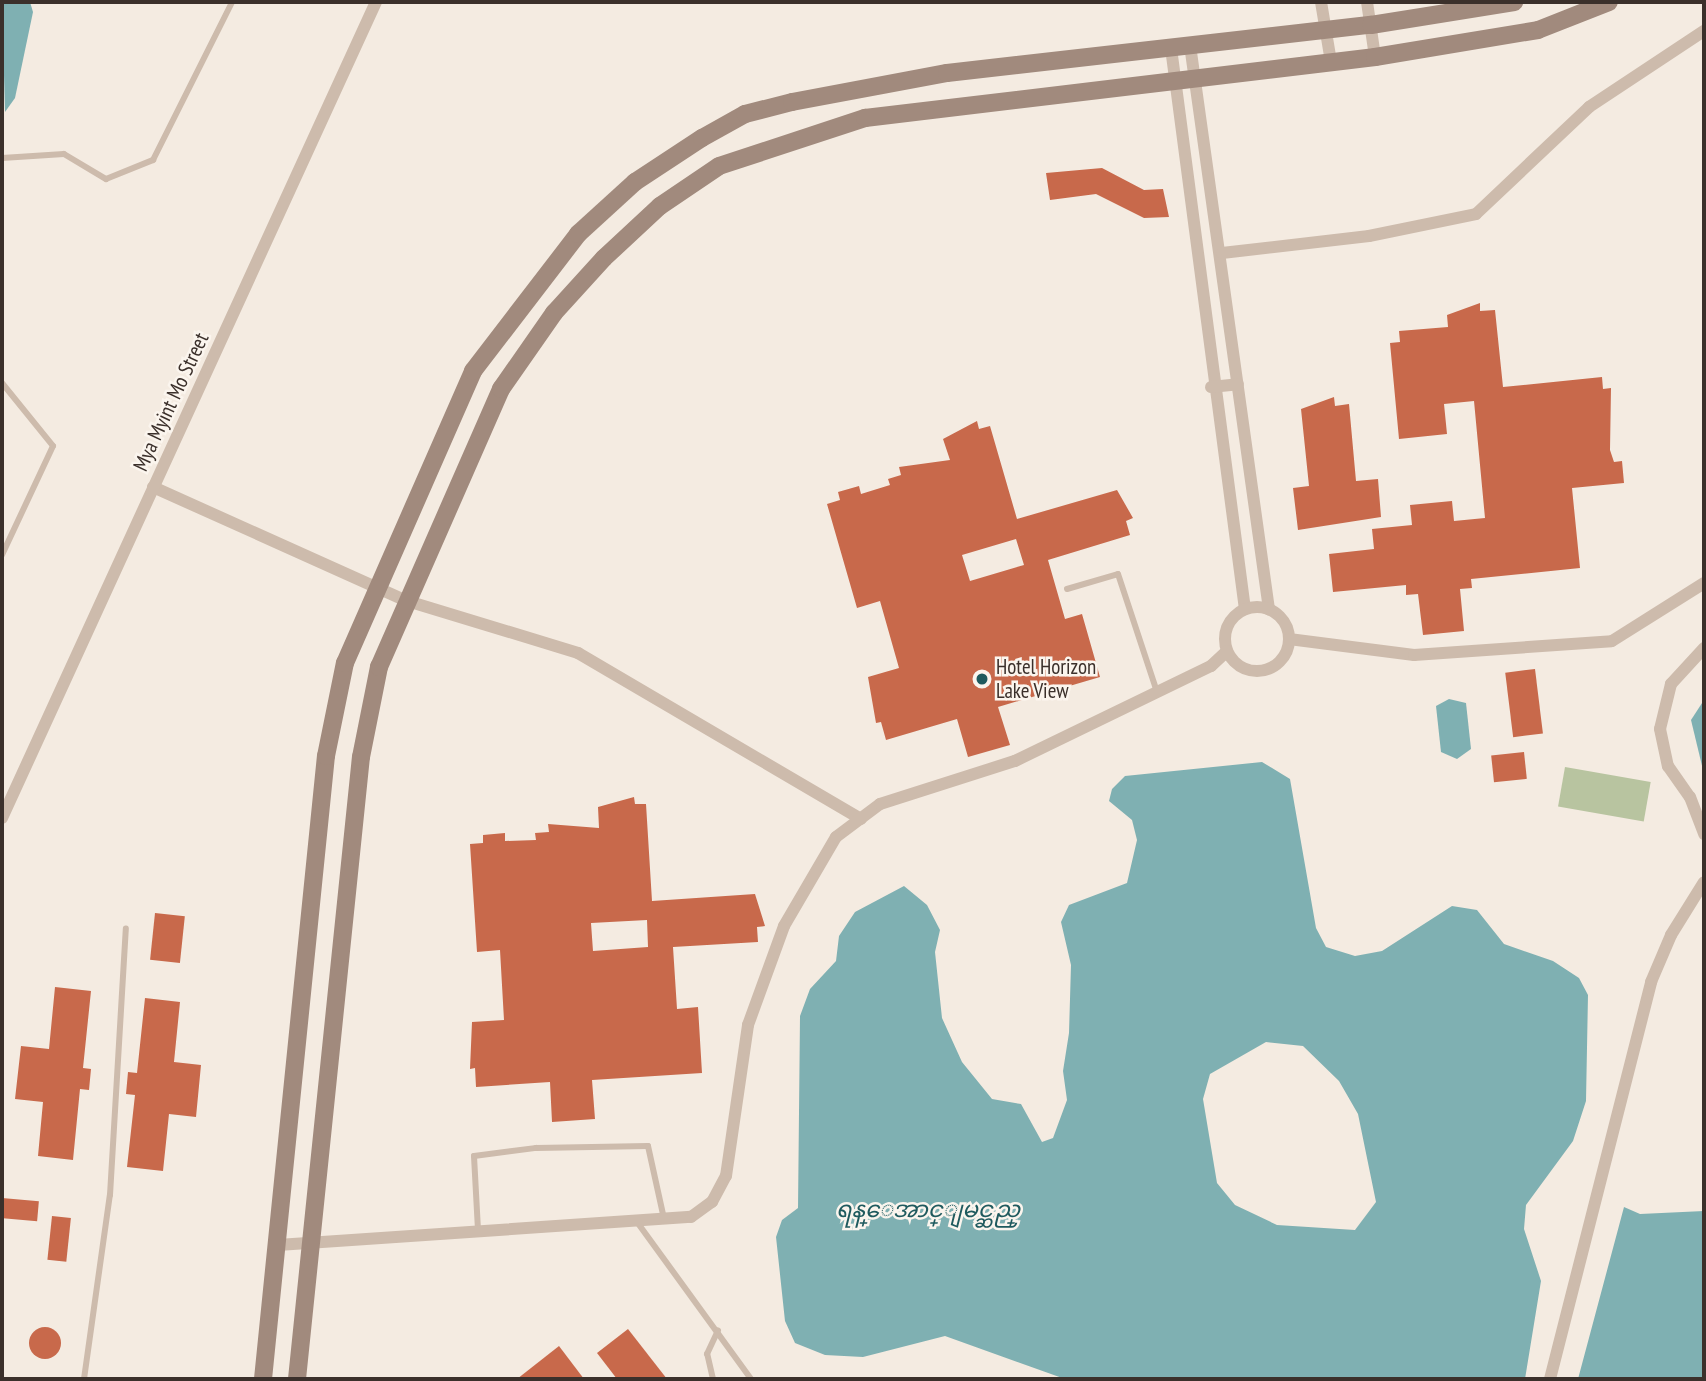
<!DOCTYPE html>
<meta charset="utf-8">
<style>
body{margin:0}
#map{position:relative;width:1706px;height:1381px;overflow:hidden;background:#f4ebe1;font-family:"PT Sans Narrow","Noto Sans Myanmar",sans-serif}
div>[style]{position:absolute}
[style*='--x']{left:calc(var(--x)*1px);top:calc(var(--y)*1px);width:calc(var(--w)*1px);rotate:calc(var(--a)*1deg)}
.green>*{inset:0;background:#b8c4a0;transform-origin:0 0}
.water>*{inset:0;background:#7fb0b2}
.building>*{inset:0;background:#c8694b;transform-origin:0 0}
.round{border-radius:50%}
.lane>*{height:6px;margin:-3px;padding:0 3px;transform-origin:3px;border-radius:3px;background:#cdbbac}
.street>*{height:12px;margin:-6px;padding:0 6px;transform-origin:6px;border-radius:6px;background:#cdbbac}
.street>.ring{margin:-6px;padding:0;box-sizing:content-box;background:none;border:12px solid #cdbbac;border-radius:50%}
.secondary>*{height:18px;margin:-9px;padding:0 9px;transform-origin:9px;border-radius:9px;background:#a18a7d}
.dots>*{width:19px;height:19px;translate:-50% -50%;box-sizing:border-box;border:4px solid #fbf5ee;border-radius:50%}
span{translate:-50% -50%;white-space:nowrap;text-align:center;line-height:1.15;-webkit-text-stroke:5px #fbf5ee;paint-order:stroke}
.street-label{font-size:21px;color:#3b302b}
.poi-label{font-size:21px;color:#3b302b}
.left{translate:0 -50%;text-align:left}
.water-label{font-size:23px;color:#1f5a5e;font-style:italic}
.frame{position:absolute;inset:0;border:4px solid #3b302b;pointer-events:none}
</style>
<div id="map">
<div class="green">
<div style="left:1565px;top:767px;width:87px;height:40px;rotate:10deg"></div>
</div>
<div class="water">
<div style="clip-path:polygon(2px 2px,30px 2px,33px 12px,15px 98px,5px 112px)"></div>
<div style="clip-path:polygon(1449px 699px,1466px 703px,1471px 749px,1457px 759px,1441px 752px,1436px 706px)"></div>
<div style="clip-path:polygon(1704px 700px,1704px 774px,1691px 720px)"></div>
<div style="clip-path:polygon(evenodd,1262px 762px,1290px 779px,1316px 928px,1326px 947px,1355px 956px,1382px 951px,1452px 906px,1477px 910px,1504px 944px,1553px 961px,1579px 978px,1588px 995px,1586px 1101px,1573px 1141px,1526px 1205px,1524px 1229px,1541px 1281px,1525px 1379px,1065px 1379px,945px 1336px,863px 1357px,825px 1355px,795px 1343px,785px 1321px,776px 1237px,782px 1220px,798px 1208px,800px 1016px,810px 989px,836px 961px,839px 936px,855px 912px,904px 886px,927px 905px,940px 930px,935px 952px,942px 1018px,962px 1062px,992px 1099px,1021px 1104px,1042px 1142px,1053px 1138px,1067px 1100px,1063px 1071px,1069px 1033px,1071px 965px,1061px 922px,1069px 905px,1127px 883px,1137px 840px,1132px 820px,1109px 801px,1112px 789px,1125px 776px,1262px 762px,1266px 1042px,1303px 1046px,1339px 1081px,1358px 1114px,1376px 1202px,1355px 1230px,1277px 1225px,1235px 1205px,1217px 1183px,1203px 1099px,1210px 1074px,1266px 1042px)"></div>
<div style="clip-path:polygon(1624px 1207px,1640px 1214px,1704px 1211px,1704px 1379px,1578px 1379px)"></div>
</div>
<div class="building">
<div style="clip-path:polygon(1102px 168px,1144px 190px,1163px 189px,1169px 217px,1144px 218px,1096px 194px,1050px 200px,1046px 173px)"></div>
<div style="clip-path:polygon(1480px 303px,1480px 311px,1495px 310px,1503px 387px,1602px 377px,1603px 389px,1611px 388px,1610px 450px,1614px 462px,1622px 461px,1624px 483px,1572px 488px,1580px 568px,1471px 579px,1472px 588px,1460px 589px,1464px 631px,1423px 635px,1418px 594px,1406px 595px,1406px 585px,1333px 592px,1329px 554px,1374px 549px,1372px 529px,1412px 525px,1410px 505px,1452px 501px,1454px 521px,1485px 518px,1474px 401px,1444px 404px,1447px 434px,1399px 439px,1390px 343px,1400px 342px,1399px 331px,1448px 327px,1447px 315px)"></div>
<div style="clip-path:polygon(1334px 397px,1335px 406px,1349px 404px,1356px 481px,1378px 479px,1381px 517px,1298px 530px,1293px 488px,1309px 486px,1301px 409px)"></div>
<div style="clip-path:polygon(evenodd,977px 421px,979px 429px,990px 426px,1017px 519px,1117px 490px,1133px 518px,1126px 521px,1130px 535px,1048px 560px,1065px 619px,1082px 614px,1100px 677px,998px 707px,1010px 745px,968px 757px,957px 719px,886px 740px,881px 722px,876px 723px,868px 677px,899px 668px,880px 601px,857px 608px,827px 504px,840px 500px,838px 492px,859px 486px,861px 494px,890px 485px,888px 479px,901px 475px,899px 467px,950px 460px,943px 439px,977px 421px,1016px 539px,1024px 565px,970px 581px,962px 555px,1016px 539px)"></div>
<div style="left:1535px;top:669px;width:65px;height:30px;rotate:83deg"></div>
<div style="left:1524px;top:752px;width:27px;height:33px;rotate:84deg"></div>
<div style="clip-path:polygon(evenodd,634px 797px,635px 804px,646px 804px,652px 901px,755px 894px,765px 926px,757px 927px,758px 942px,673px 947px,677px 1009px,698px 1007px,702px 1073px,592px 1080px,595px 1119px,552px 1122px,550px 1082px,476px 1087px,475px 1068px,470px 1069px,472px 1022px,504px 1020px,500px 950px,477px 952px,470px 844px,483px 843px,483px 835px,505px 833px,505px 841px,536px 840px,535px 833px,549px 832px,548px 824px,599px 828px,598px 807px,634px 797px,647px 920px,648px 947px,593px 951px,591px 923px,647px 920px)"></div>
<div style="left:155px;top:913px;width:30px;height:47px;rotate:6deg"></div>
<div style="clip-path:polygon(55px 987px,91px 991px,83px 1068px,91px 1069px,89px 1090px,80px 1089px,73px 1160px,38px 1156px,43px 1102px,15px 1099px,21px 1046px,49px 1049px)"></div>
<div style="clip-path:polygon(145px 998px,180px 1002px,174px 1062px,201px 1065px,196px 1117px,169px 1114px,163px 1171px,127px 1167px,135px 1095px,126px 1094px,128px 1072px,137px 1073px)"></div>
<div style="left:2px;top:1198px;width:37px;height:20px;rotate:5deg"></div>
<div style="left:52px;top:1216px;width:19px;height:44px;rotate:6deg"></div>
<div class="round" style="left:29px;top:1327px;width:32px;height:32px"></div>
<div style="clip-path:polygon(628px 1329px,667px 1379px,617px 1379px,597px 1353px)"></div>
<div style="clip-path:polygon(559px 1346px,584px 1379px,517px 1379px)"></div>
</div>
<div class="lane">
<div style="--x:2;--y:158;--w:62;--a:-3.7"></div>
<div style="--x:64;--y:154;--w:49;--a:30.8"></div>
<div style="--x:106;--y:179;--w:51;--a:-22"></div>
<div style="--x:153;--y:160;--w:177;--a:-63.4"></div>
<div style="--x:2;--y:383;--w:81;--a:51"></div>
<div style="--x:53;--y:446;--w:120;--a:115.1"></div>
<div style="--x:1067;--y:589;--w:53;--a:-16.4"></div>
<div style="--x:1118;--y:574;--w:124;--a:71.7"></div>
<div style="--x:637;--y:1222;--w:194;--a:54"></div>
<div style="--x:478;--y:1230;--w:74;--a:-93.1"></div>
<div style="--x:474;--y:1156;--w:63;--a:-7.4"></div>
<div style="--x:536;--y:1148;--w:112;--a:-1"></div>
<div style="--x:648;--y:1146;--w:75;--a:77.6"></div>
<div style="--x:84;--y:1379;--w:186;--a:-82"></div>
<div style="--x:110;--y:1195;--w:267;--a:-86.6"></div>
<div style="--x:713;--y:1379;--w:26;--a:-103"></div>
<div style="--x:707;--y:1354;--w:26;--a:-65"></div>
</div>
<div class="street">
<div style="--x:1321;--y:2;--w:61;--a:80.5"></div>
<div style="--x:1367;--y:2;--w:56;--a:81.7"></div>
<div style="--x:1190;--y:45;--w:570;--a:82.03"></div>
<div style="--x:1171;--y:48;--w:566;--a:82.49"></div>
<div style="--x:1222;--y:253;--w:148;--a:-6.6"></div>
<div style="--x:1369;--y:236;--w:109;--a:-11.6"></div>
<div style="--x:1476;--y:214;--w:156;--a:-43.4"></div>
<div style="--x:1589;--y:107;--w:138;--a:-33.5"></div>
<div style="--x:1211;--y:387;--w:27;--a:-6"></div>
<div style="--x:153;--y:487;--w:275;--a:24.2"></div>
<div style="--x:404;--y:600;--w:182;--a:16.9"></div>
<div style="--x:578;--y:653;--w:328;--a:30.4"></div>
<div class="ring" style="left:1225px;top:607px;width:52px;height:52px"></div>
<div style="--x:1289;--y:639;--w:126;--a:7.3"></div>
<div style="--x:1414;--y:655;--w:198;--a:-4"></div>
<div style="--x:1612;--y:641;--w:109;--a:-32.2"></div>
<div style="--x:1704;--y:648;--w:49;--a:132.5"></div>
<div style="--x:1671;--y:684;--w:46;--a:103.7"></div>
<div style="--x:1660;--y:729;--w:38;--a:78"></div>
<div style="--x:1668;--y:766;--w:38;--a:55"></div>
<div style="--x:1690;--y:797;--w:40;--a:69"></div>
<div style="--x:2;--y:818;--w:898;--a:-65.38"></div>
<div style="--x:278;--y:1245;--w:414;--a:-3.9"></div>
<div style="--x:691;--y:1217;--w:26;--a:-36"></div>
<div style="--x:712;--y:1202;--w:30;--a:-62"></div>
<div style="--x:726;--y:1176;--w:153;--a:-81.7"></div>
<div style="--x:748;--y:1025;--w:105;--a:-70"></div>
<div style="--x:784;--y:926;--w:103;--a:-59.7"></div>
<div style="--x:836;--y:837;--w:55;--a:-36.9"></div>
<div style="--x:880;--y:804;--w:142;--a:-17.7"></div>
<div style="--x:1015;--y:761;--w:218;--a:-25.9"></div>
<div style="--x:1211;--y:666;--w:22;--a:-43"></div>
<div style="--x:1550;--y:1379;--w:410;--a:-75.7"></div>
<div style="--x:1651;--y:982;--w:51;--a:-66.9"></div>
<div style="--x:1671;--y:935;--w:62;--a:-58.1"></div>
</div>
<div class="secondary">
<div style="--x:263;--y:1379;--w:626;--a:-84.23"></div>
<div style="--x:326;--y:756;--w:95;--a:-78.5"></div>
<div style="--x:345;--y:663;--w:319;--a:-66.3"></div>
<div style="--x:473;--y:371;--w:173;--a:-52.5"></div>
<div style="--x:578;--y:234;--w:77;--a:-42.4"></div>
<div style="--x:635;--y:182;--w:80;--a:-33.3"></div>
<div style="--x:702;--y:138;--w:49;--a:-29.2"></div>
<div style="--x:745;--y:114;--w:49;--a:-14.3"></div>
<div style="--x:792;--y:102;--w:158;--a:-10.6"></div>
<div style="--x:947;--y:73;--w:427;--a:-6.5"></div>
<div style="--x:1371;--y:25;--w:145;--a:-9.1"></div>
<div style="--x:297;--y:1379;--w:625;--a:-84.13"></div>
<div style="--x:361;--y:757;--w:92;--a:-78.7"></div>
<div style="--x:379;--y:667;--w:304;--a:-66.3"></div>
<div style="--x:501;--y:389;--w:93;--a:-55.1"></div>
<div style="--x:554;--y:313;--w:74;--a:-47.7"></div>
<div style="--x:604;--y:258;--w:76;--a:-42.9"></div>
<div style="--x:660;--y:206;--w:71;--a:-34.1"></div>
<div style="--x:719;--y:166;--w:154;--a:-18.2"></div>
<div style="--x:865;--y:118;--w:514;--a:-6.82"></div>
<div style="--x:1375;--y:57;--w:165;--a:-9.4"></div>
<div style="--x:1538;--y:30;--w:76;--a:-21.5"></div>
</div>
<div class="dots">
<div style="left:982px;top:679px;background:#1f5a5e"></div>
</div>
<div class="street-label">
<span style="left:171px;top:402px;rotate:-65deg">Mya Myint Mo Street</span>
</div>
<div class="poi-label">
<span class="left" style="left:996px;top:679px">Hotel Horizon<br>Lake View</span>
</div>
<div class="water-label">
<span style="left:928px;top:1209px">ရန္ေအာင္ျမင္ဆည္</span>
</div>
<div class="frame"></div>
</div>
